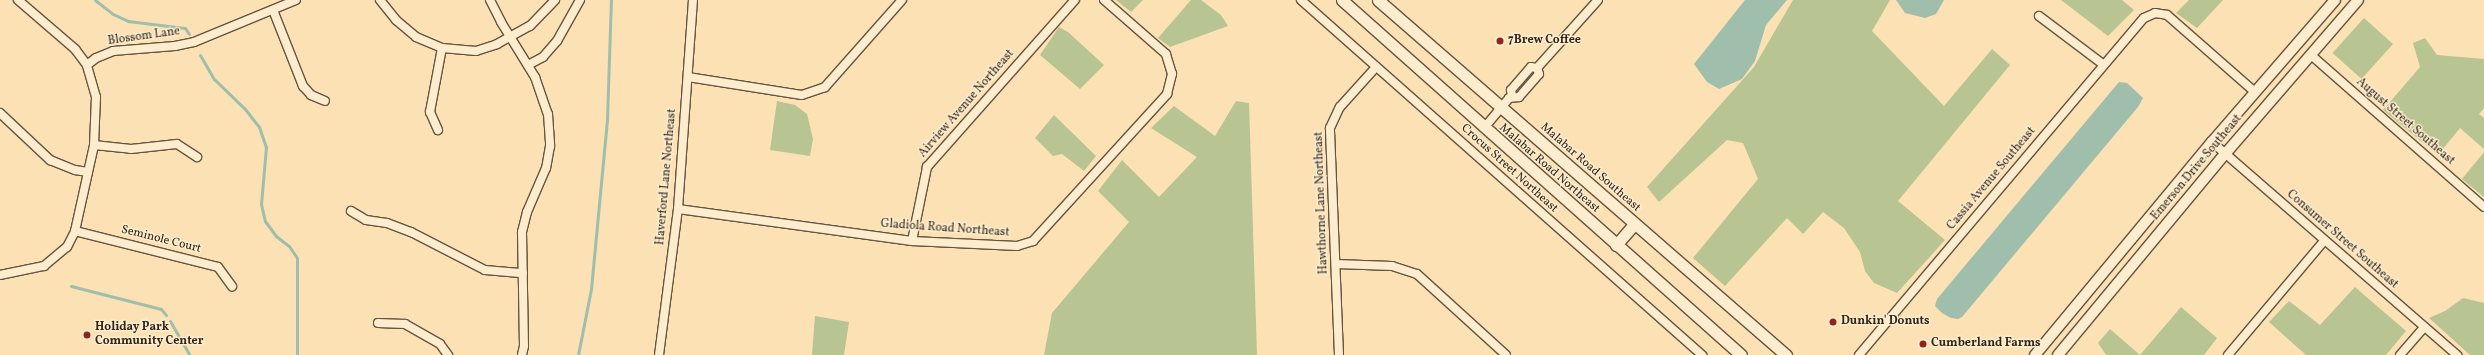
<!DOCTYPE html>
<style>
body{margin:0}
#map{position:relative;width:2484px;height:355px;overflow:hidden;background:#fce1b4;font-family:Vollkorn,serif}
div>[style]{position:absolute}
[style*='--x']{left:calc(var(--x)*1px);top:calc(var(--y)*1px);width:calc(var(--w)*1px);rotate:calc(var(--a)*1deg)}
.green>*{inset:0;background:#b8c492;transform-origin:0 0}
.water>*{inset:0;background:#9fbeac}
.stream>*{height:3px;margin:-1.5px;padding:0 1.5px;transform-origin:1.5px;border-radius:1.5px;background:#9fbeac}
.roads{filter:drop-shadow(1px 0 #64553f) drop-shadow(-1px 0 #64553f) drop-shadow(0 1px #64553f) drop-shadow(0 -1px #64553f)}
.minor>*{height:8px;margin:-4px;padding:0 4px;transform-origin:4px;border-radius:4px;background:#fdecce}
.tertiary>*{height:10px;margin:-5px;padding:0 5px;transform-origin:5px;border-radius:5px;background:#fdecce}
.secondary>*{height:11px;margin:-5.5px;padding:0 5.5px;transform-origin:5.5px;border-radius:5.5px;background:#fdecce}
.dots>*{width:11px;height:11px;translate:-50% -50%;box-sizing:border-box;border:2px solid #fdecce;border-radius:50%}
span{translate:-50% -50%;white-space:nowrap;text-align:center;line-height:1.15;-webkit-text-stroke:3px #fdecce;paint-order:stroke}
.street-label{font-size:12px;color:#312618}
.poi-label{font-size:12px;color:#312618;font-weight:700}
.left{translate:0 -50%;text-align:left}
</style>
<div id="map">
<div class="green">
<div style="clip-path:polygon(1116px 0,1143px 0,1131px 12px)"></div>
<div style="clip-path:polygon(1191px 0,1201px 0,1221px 15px,1228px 26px,1170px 47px,1158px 38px)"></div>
<div style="clip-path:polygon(1793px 0,1890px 0,1872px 31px,1944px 106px,1992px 49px,2010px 65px,1898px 201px,1945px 240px,1897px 293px,1874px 283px,1865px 271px,1860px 252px,1844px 228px,1823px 212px,1803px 234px,1787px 218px,1725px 286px,1693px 258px,1758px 179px,1743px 143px,1727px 140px,1659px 202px,1647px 187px,1754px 67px)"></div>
<div style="clip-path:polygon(2061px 0,2122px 0,2134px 10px,2108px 36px)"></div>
<div style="clip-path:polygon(2189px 0,2223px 0,2197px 28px,2176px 13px)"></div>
<div style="left:2364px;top:18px;width:39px;height:47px;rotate:42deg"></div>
<div style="clip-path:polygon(1059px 27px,1068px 32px,1104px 65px,1080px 89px,1040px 55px)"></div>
<div style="clip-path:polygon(2425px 38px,2437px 55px,2484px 59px,2484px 108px,2479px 114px,2484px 118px,2484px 149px,2460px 128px,2438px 155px,2383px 110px,2420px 67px,2413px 43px)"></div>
<div style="clip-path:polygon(777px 101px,795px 105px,807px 114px,813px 139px,810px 156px,770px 150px)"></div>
<div style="clip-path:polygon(1236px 101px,1249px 103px,1257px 355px,1044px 355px,1052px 313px,1129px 222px,1098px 191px,1122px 160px,1159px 197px,1197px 157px,1151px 128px,1174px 106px,1215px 136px)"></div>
<div style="clip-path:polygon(1054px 115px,1096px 156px,1084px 171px,1062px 154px,1053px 156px,1035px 138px)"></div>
<div style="clip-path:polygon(2484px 152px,2484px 197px,2462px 179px)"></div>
<div style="clip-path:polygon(2355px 287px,2406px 331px,2386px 355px,2306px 355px,2269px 322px,2289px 301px,2320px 325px)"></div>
<div style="clip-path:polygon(2463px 298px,2484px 303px,2484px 355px,2470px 355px,2429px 318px,2445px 311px)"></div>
<div style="clip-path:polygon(2181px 307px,2217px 338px,2204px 355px,2140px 355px)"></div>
<div style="clip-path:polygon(815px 316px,849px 322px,844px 355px,812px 355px)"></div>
<div style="clip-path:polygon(2110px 329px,2140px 355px,2106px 355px,2098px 343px)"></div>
</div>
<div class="water">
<div style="clip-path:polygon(1745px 0,1787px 0,1766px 25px,1755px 61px,1742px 79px,1719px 89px,1707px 82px,1694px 64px)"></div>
<div style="clip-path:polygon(1896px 0,1944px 0,1936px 14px,1925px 18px,1905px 13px)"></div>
<div style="clip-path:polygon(2119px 82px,2127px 83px,2143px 98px,2138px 107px,1962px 317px,1958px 319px,1951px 318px,1942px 313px,1935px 306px,1937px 299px)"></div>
</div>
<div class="stream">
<div style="--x:95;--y:0;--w:23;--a:38"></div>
<div style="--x:113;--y:14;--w:17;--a:25"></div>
<div style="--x:128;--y:21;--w:57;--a:7"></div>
<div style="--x:185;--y:28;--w:7;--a:56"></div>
<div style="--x:200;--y:55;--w:28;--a:60"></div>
<div style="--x:214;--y:79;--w:43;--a:44.1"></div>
<div style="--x:245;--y:109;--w:23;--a:52"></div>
<div style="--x:259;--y:127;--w:21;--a:71"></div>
<div style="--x:266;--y:147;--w:57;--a:95"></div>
<div style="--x:261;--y:204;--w:17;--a:77"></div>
<div style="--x:265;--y:221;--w:19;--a:54"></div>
<div style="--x:276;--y:236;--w:16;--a:38"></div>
<div style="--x:289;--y:246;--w:14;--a:56"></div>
<div style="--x:297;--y:258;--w:97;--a:90"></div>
<div style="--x:71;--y:286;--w:93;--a:14.3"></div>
<div style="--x:161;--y:309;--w:8;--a:50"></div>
<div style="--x:170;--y:321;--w:39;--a:60"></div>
<div style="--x:578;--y:355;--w:67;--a:-78.9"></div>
<div style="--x:591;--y:289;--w:171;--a:-84.6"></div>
<div style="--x:607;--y:119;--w:119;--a:-88.1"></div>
</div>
<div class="roads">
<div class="minor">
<div style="--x:380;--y:0;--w:26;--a:51"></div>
<div style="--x:396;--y:20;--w:26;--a:40"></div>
<div style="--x:416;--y:37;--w:28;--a:23"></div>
<div style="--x:442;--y:48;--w:34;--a:5"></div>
<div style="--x:476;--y:51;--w:22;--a:-18"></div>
<div style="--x:497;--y:44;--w:38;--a:-29"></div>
<div style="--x:530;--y:26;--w:36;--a:-46"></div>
<div style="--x:490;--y:0;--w:25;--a:63"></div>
<div style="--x:501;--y:22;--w:65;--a:58.3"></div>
<div style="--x:535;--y:77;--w:39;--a:71"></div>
<div style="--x:548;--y:114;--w:32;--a:86"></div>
<div style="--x:550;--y:146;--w:22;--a:100"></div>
<div style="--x:546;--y:168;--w:48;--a:113.4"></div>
<div style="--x:527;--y:212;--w:21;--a:104"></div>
<div style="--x:522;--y:232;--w:114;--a:89"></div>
<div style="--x:524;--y:346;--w:9;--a:103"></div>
<div style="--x:1301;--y:0;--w:536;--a:41.52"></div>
<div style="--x:273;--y:10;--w:82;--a:68.5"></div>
<div style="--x:303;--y:86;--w:12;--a:48"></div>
<div style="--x:311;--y:95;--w:15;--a:23"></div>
<div style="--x:2039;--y:16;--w:81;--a:37"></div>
<div style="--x:2311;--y:55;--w:230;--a:41.3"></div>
<div style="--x:87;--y:65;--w:11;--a:-38"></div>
<div style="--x:96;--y:58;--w:18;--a:-22"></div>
<div style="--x:113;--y:51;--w:62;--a:-4.6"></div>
<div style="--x:175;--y:46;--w:19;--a:-12"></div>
<div style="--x:194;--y:42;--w:110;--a:-22.4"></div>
<div style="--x:528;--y:65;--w:17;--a:-28"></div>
<div style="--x:543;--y:57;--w:21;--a:-49"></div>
<div style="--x:557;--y:41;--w:47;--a:-60.7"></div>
<div style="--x:1537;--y:68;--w:91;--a:-48.1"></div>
<div style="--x:688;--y:77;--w:115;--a:9"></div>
<div style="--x:802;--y:95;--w:24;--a:-19"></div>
<div style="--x:825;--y:87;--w:116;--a:-48.5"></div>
<div style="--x:1512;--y:96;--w:6;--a:-99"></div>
<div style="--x:1511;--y:90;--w:30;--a:-49"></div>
<div style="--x:1531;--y:67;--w:6;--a:9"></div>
<div style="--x:0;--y:113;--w:69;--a:43.2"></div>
<div style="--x:50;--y:160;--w:27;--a:22"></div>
<div style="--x:75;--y:170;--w:13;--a:9"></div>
<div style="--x:1484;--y:128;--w:39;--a:-50"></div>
<div style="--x:1509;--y:98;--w:10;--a:-6"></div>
<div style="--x:1519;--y:97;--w:30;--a:-49"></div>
<div style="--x:1539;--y:74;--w:6;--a:-108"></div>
<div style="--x:438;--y:130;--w:20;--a:-114"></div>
<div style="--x:430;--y:112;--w:65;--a:-79.4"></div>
<div style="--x:2212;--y:142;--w:325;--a:41"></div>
<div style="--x:94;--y:145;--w:37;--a:6"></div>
<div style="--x:131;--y:149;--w:46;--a:-6.2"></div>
<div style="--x:177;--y:144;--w:24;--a:33"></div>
<div style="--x:678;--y:209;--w:236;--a:7.8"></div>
<div style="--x:912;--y:241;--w:105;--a:2.7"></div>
<div style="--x:1017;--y:246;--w:17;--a:-17"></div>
<div style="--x:1033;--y:241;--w:199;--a:-47.6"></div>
<div style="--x:1167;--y:94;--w:21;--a:-76"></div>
<div style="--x:1172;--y:74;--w:21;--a:-107"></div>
<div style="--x:1166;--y:54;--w:82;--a:-138.9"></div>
<div style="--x:351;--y:211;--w:17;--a:31"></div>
<div style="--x:366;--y:220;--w:21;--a:8"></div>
<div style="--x:387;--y:223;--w:26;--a:21"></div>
<div style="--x:411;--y:232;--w:83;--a:27.2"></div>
<div style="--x:485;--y:270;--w:38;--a:5"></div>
<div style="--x:75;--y:231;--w:147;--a:14.1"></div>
<div style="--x:218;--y:267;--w:24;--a:54"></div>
<div style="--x:912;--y:241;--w:76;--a:-78.5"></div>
<div style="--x:927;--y:167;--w:223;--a:-48.5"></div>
<div style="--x:1336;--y:264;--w:56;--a:2"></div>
<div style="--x:1392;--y:266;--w:26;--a:18"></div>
<div style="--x:1417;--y:274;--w:120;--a:42.3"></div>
<div style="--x:0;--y:275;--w:45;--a:-11.6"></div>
<div style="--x:44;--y:266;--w:30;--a:-40"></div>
<div style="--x:67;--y:247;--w:18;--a:-63"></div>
<div style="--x:75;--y:231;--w:88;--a:-77.5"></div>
<div style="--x:94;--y:145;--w:48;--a:-87.6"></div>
<div style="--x:96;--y:97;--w:33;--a:-106"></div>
<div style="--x:87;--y:65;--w:20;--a:-127"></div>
<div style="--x:75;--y:49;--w:75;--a:-139.3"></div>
<div style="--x:378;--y:323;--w:27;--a:2"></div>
<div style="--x:405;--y:324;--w:40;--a:29.7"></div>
<div style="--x:440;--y:344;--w:14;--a:54"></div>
<div style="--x:659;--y:355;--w:147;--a:-82.6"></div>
<div style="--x:678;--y:209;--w:210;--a:-85.9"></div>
<div style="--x:1339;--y:355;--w:227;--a:-92.3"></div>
<div style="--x:1330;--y:128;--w:23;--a:-65"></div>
<div style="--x:1340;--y:107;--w:54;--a:-48"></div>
<div style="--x:1859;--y:355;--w:441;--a:-49.8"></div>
<div style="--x:2144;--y:18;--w:12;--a:-24"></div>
<div style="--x:2155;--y:13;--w:12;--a:9"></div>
<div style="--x:2167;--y:15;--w:117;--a:41.2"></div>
<div style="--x:2228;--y:355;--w:149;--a:-49.9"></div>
<div style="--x:2400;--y:355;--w:37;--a:-49"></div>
</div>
<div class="tertiary">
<div style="--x:2035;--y:355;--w:277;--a:-50.3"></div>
<div style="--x:2212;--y:142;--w:188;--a:-49.1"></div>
<div style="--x:2058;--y:355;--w:263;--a:-50.3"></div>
<div style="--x:2226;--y:153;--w:202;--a:-49.2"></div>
</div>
<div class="secondary">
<div style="--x:1342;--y:0;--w:534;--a:41.66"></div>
<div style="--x:1378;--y:0;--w:541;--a:41.03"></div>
<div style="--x:1616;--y:245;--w:28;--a:-49"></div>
</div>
</div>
<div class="dots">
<div style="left:1500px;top:41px;background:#8f2418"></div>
<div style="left:1833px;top:322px;background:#8f2418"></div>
<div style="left:87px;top:335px;background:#8f2418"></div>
<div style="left:1923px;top:344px;background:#8f2418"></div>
</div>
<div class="street-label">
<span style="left:144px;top:37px;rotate:-8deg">Blossom Lane</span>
<span style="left:967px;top:104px;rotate:-49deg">Airview Avenue Northeast</span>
<span style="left:2405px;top:122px;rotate:41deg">August Street Southeast</span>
<span style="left:1590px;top:168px;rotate:41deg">Malabar Road Southeast</span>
<span style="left:2197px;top:168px;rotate:-50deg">Emerson Drive Southeast</span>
<span style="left:1509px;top:169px;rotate:42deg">Crocus Street Northeast</span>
<span style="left:1549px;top:169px;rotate:41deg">Malabar Road Northeast</span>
<span style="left:667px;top:177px;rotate:-85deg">Haverford Lane Northeast</span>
<span style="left:1992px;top:179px;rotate:-50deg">Cassia Avenue Southeast</span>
<span style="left:1322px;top:203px;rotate:-92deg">Hawthorne Lane Northeast</span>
<span style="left:945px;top:229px;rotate:4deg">Gladiola Road Northeast</span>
<span style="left:161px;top:240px;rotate:14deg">Seminole Court</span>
<span style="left:2342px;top:240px;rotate:41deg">Consumer Street Southeast</span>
</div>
<div class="poi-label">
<span class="left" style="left:1508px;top:41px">7Brew Coffee</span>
<span class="left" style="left:1841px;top:322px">Dunkin' Donuts</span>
<span class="left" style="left:95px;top:335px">Holiday Park<br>Community Center</span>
<span class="left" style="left:1931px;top:344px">Cumberland Farms</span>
</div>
</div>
